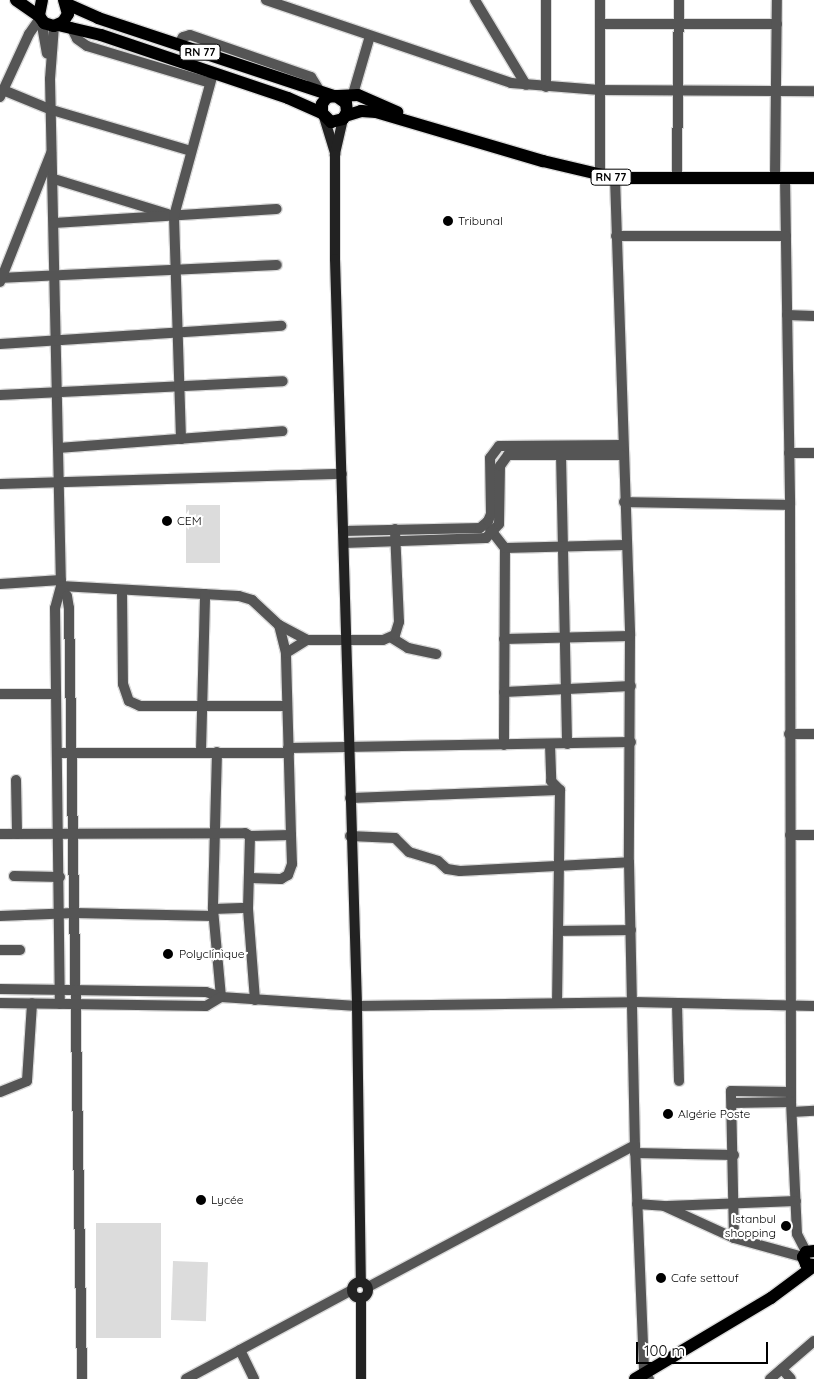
<!DOCTYPE html>
<meta charset="utf-8">
<style>
body{margin:0}
#map{position:relative;width:814px;height:1379px;overflow:hidden;background:#fff;font-family:Quicksand,sans-serif}
div>[style]{position:absolute}
[style*='--x']{left:calc(var(--x)*1px);top:calc(var(--y)*1px);width:calc(var(--w)*1px);rotate:calc(var(--a)*1deg)}
.green>*{inset:0;background:#dcdcdc;transform-origin:0 0}
.roads{filter:drop-shadow(1px 0 #dbdbdb) drop-shadow(-1px 0 #dbdbdb) drop-shadow(0 1px #dbdbdb) drop-shadow(0 -1px #dbdbdb)}
.minor>*{height:10px;margin:-5px;padding:0 5px;transform-origin:5px;border-radius:5px;background:#555}
.secondary>*{height:10px;margin:-5px;padding:0 5px;transform-origin:5px;border-radius:5px;background:#222}
.secondary>.ring{margin:-5px;padding:0;box-sizing:content-box;background:none;border:10px solid #222;border-radius:50%}
.primary>*{height:12px;margin:-6px;padding:0 6px;transform-origin:6px;border-radius:6px;background:#000}
.dots>*{width:14px;height:14px;translate:-50% -50%;box-sizing:border-box;border:2px solid #fff;border-radius:50%}
span{translate:-50% -50%;white-space:nowrap;text-align:center;line-height:1.15;-webkit-text-stroke:4.5px #fff;paint-order:stroke}
.shield-label span{padding:1px 4px;background:#fff;border:1px solid;border-radius:4px;-webkit-text-stroke-width:0}
.shield-label{font-size:11px;color:#000;font-weight:700}
.poi-label{font-size:12px;color:#000}
.left{translate:0 -50%;text-align:left}
.right{translate:-100% -50%;text-align:right}
.scale{position:absolute;left:636px;top:1342px;width:132px;height:22px;box-sizing:border-box;border:2px solid #000;border-top:0;padding-left:6px;font-size:15px;line-height:18px;white-space:nowrap;color:#000;-webkit-text-stroke:4px #fff;paint-order:stroke}
</style>
<div id="map">
<div class="green">
<div style="left:186px;top:505px;width:34px;height:58px"></div>
<div style="left:161px;top:1223px;width:115px;height:65px;rotate:90deg"></div>
<div style="left:173px;top:1261px;width:35px;height:59px;rotate:2deg"></div>
</div>
<div class="roads">
<div class="minor">
<div style="--x:266;--y:0;--w:259;--a:18.7"></div>
<div style="--x:511;--y:83;--w:89;--a:4.5"></div>
<div style="--x:600;--y:90;--w:214;--a:0.3"></div>
<div style="--x:475;--y:0;--w:99;--a:59"></div>
<div style="--x:546;--y:0;--w:87;--a:90"></div>
<div style="--x:600;--y:0;--w:175;--a:90"></div>
<div style="--x:41;--y:20;--w:34;--a:80"></div>
<div style="--x:600;--y:24;--w:177;--a:0"></div>
<div style="--x:54;--y:26;--w:53;--a:94.3"></div>
<div style="--x:50;--y:79;--w:507;--a:88.76"></div>
<div style="--x:61;--y:586;--w:23;--a:105"></div>
<div style="--x:55;--y:608;--w:396;--a:89.3"></div>
<div style="--x:71;--y:27;--w:13;--a:63"></div>
<div style="--x:77;--y:39;--w:12;--a:35"></div>
<div style="--x:87;--y:46;--w:128;--a:16.7"></div>
<div style="--x:178;--y:45;--w:9;--a:-58"></div>
<div style="--x:183;--y:37;--w:7;--a:-16"></div>
<div style="--x:190;--y:35;--w:128;--a:19.1"></div>
<div style="--x:311;--y:77;--w:15;--a:58"></div>
<div style="--x:3;--y:90;--w:53;--a:22.2"></div>
<div style="--x:52;--y:110;--w:145;--a:16.4"></div>
<div style="--x:353;--y:94;--w:60;--a:-73.7"></div>
<div style="--x:0;--y:97;--w:69;--a:-65.3"></div>
<div style="--x:29;--y:34;--w:19;--a:-55"></div>
<div style="--x:615;--y:178;--w:458;--a:88.1"></div>
<div style="--x:630;--y:636;--w:226;--a:90.3"></div>
<div style="--x:629;--y:862;--w:283;--a:88.8"></div>
<div style="--x:635;--y:1145;--w:229;--a:87.7"></div>
<div style="--x:644;--y:1374;--w:7;--a:45"></div>
<div style="--x:677;--y:178;--w:178;--a:-89.4"></div>
<div style="--x:775;--y:178;--w:178;--a:-89.4"></div>
<div style="--x:785;--y:178;--w:327;--a:89.1"></div>
<div style="--x:790;--y:505;--w:597;--a:89.9"></div>
<div style="--x:791;--y:1102;--w:132;--a:87.4"></div>
<div style="--x:797;--y:1234;--w:20;--a:63"></div>
<div style="--x:54;--y:179;--w:119;--a:17.1"></div>
<div style="--x:54;--y:223;--w:223;--a:-3.6"></div>
<div style="--x:616;--y:236;--w:170;--a:0"></div>
<div style="--x:0;--y:278;--w:277;--a:-2.7"></div>
<div style="--x:0;--y:282;--w:139;--a:-68.4"></div>
<div style="--x:787;--y:315;--w:27;--a:2"></div>
<div style="--x:0;--y:344;--w:282;--a:-3.7"></div>
<div style="--x:0;--y:395;--w:283;--a:-2.8"></div>
<div style="--x:181;--y:439;--w:223;--a:-91.8"></div>
<div style="--x:174;--y:216;--w:148;--a:-74.7"></div>
<div style="--x:58;--y:448;--w:225;--a:-4.3"></div>
<div style="--x:789;--y:453;--w:25;--a:0"></div>
<div style="--x:561;--y:454;--w:290;--a:88.8"></div>
<div style="--x:0;--y:484;--w:342;--a:-1.7"></div>
<div style="--x:624;--y:502;--w:166;--a:1"></div>
<div style="--x:490;--y:529;--w:24;--a:52"></div>
<div style="--x:505;--y:548;--w:197;--a:90.3"></div>
<div style="--x:343;--y:531;--w:137;--a:-1.3"></div>
<div style="--x:480;--y:528;--w:11;--a:-41"></div>
<div style="--x:488;--y:521;--w:8;--a:-67"></div>
<div style="--x:491;--y:514;--w:56;--a:-91"></div>
<div style="--x:490;--y:458;--w:15;--a:-53"></div>
<div style="--x:499;--y:446;--w:123;--a:-0.5"></div>
<div style="--x:344;--y:543;--w:142;--a:-2"></div>
<div style="--x:486;--y:538;--w:19;--a:-47"></div>
<div style="--x:499;--y:524;--w:58;--a:-89"></div>
<div style="--x:500;--y:466;--w:14;--a:-54"></div>
<div style="--x:508;--y:455;--w:114;--a:0"></div>
<div style="--x:505;--y:548;--w:121;--a:-1.4"></div>
<div style="--x:0;--y:584;--w:61;--a:-3.8"></div>
<div style="--x:61;--y:586;--w:178;--a:3.2"></div>
<div style="--x:239;--y:596;--w:14;--a:17"></div>
<div style="--x:252;--y:600;--w:37;--a:43"></div>
<div style="--x:279;--y:625;--w:32;--a:28"></div>
<div style="--x:61;--y:590;--w:8;--a:45"></div>
<div style="--x:67;--y:596;--w:12;--a:81"></div>
<div style="--x:69;--y:608;--w:771;--a:89.03"></div>
<div style="--x:122;--y:591;--w:93;--a:89.4"></div>
<div style="--x:123;--y:684;--w:18;--a:71"></div>
<div style="--x:129;--y:701;--w:12;--a:24"></div>
<div style="--x:140;--y:706;--w:147;--a:0"></div>
<div style="--x:279;--y:625;--w:29;--a:76"></div>
<div style="--x:392;--y:638;--w:19;--a:32"></div>
<div style="--x:408;--y:648;--w:29;--a:12"></div>
<div style="--x:504;--y:639;--w:126;--a:-1.4"></div>
<div style="--x:504;--y:692;--w:127;--a:-2.7"></div>
<div style="--x:0;--y:694;--w:56;--a:0"></div>
<div style="--x:789;--y:734;--w:25;--a:0"></div>
<div style="--x:550;--y:744;--w:37;--a:88"></div>
<div style="--x:551;--y:781;--w:13;--a:45"></div>
<div style="--x:560;--y:790;--w:213;--a:90.8"></div>
<div style="--x:288;--y:748;--w:343;--a:-1"></div>
<div style="--x:201;--y:751;--w:157;--a:-88.5"></div>
<div style="--x:217;--y:752;--w:157;--a:91.5"></div>
<div style="--x:213;--y:909;--w:88;--a:84.8"></div>
<div style="--x:57;--y:753;--w:232;--a:0"></div>
<div style="--x:16;--y:780;--w:54;--a:88.9"></div>
<div style="--x:350;--y:798;--w:210;--a:-2.2"></div>
<div style="--x:0;--y:834;--w:245;--a:-0.2"></div>
<div style="--x:245;--y:833;--w:6;--a:31"></div>
<div style="--x:790;--y:835;--w:24;--a:0"></div>
<div style="--x:350;--y:836;--w:45;--a:2.5"></div>
<div style="--x:395;--y:838;--w:20;--a:45"></div>
<div style="--x:409;--y:852;--w:30;--a:17"></div>
<div style="--x:438;--y:861;--w:12;--a:42"></div>
<div style="--x:447;--y:869;--w:13;--a:9"></div>
<div style="--x:460;--y:871;--w:169;--a:-3"></div>
<div style="--x:14;--y:876;--w:46;--a:1.2"></div>
<div style="--x:250;--y:878;--w:31;--a:2"></div>
<div style="--x:281;--y:879;--w:8;--a:-30"></div>
<div style="--x:288;--y:875;--w:12;--a:-70"></div>
<div style="--x:292;--y:864;--w:29;--a:-92"></div>
<div style="--x:213;--y:909;--w:35;--a:-2"></div>
<div style="--x:0;--y:916;--w:74;--a:-2.3"></div>
<div style="--x:74;--y:913;--w:139;--a:1.2"></div>
<div style="--x:558;--y:931;--w:73;--a:-0.8"></div>
<div style="--x:0;--y:950;--w:20;--a:0"></div>
<div style="--x:0;--y:989;--w:206;--a:0.8"></div>
<div style="--x:206;--y:992;--w:16;--a:18"></div>
<div style="--x:221;--y:997;--w:136;--a:3.8"></div>
<div style="--x:357;--y:1006;--w:276;--a:-0.8"></div>
<div style="--x:633;--y:1002;--w:181;--a:1.3"></div>
<div style="--x:255;--y:1000;--w:92;--a:-94.4"></div>
<div style="--x:248;--y:908;--w:72;--a:-88.4"></div>
<div style="--x:250;--y:836;--w:41;--a:-1.4"></div>
<div style="--x:291;--y:835;--w:182;--a:-91.6"></div>
<div style="--x:286;--y:653;--w:25;--a:-32"></div>
<div style="--x:307;--y:640;--w:76;--a:0"></div>
<div style="--x:383;--y:640;--w:13;--a:-23"></div>
<div style="--x:395;--y:635;--w:14;--a:-73"></div>
<div style="--x:399;--y:622;--w:93;--a:-92.5"></div>
<div style="--x:0;--y:1003;--w:206;--a:0.8"></div>
<div style="--x:206;--y:1006;--w:17;--a:-31"></div>
<div style="--x:677;--y:1004;--w:77;--a:88.5"></div>
<div style="--x:0;--y:1092;--w:29;--a:-22"></div>
<div style="--x:27;--y:1081;--w:78;--a:-86.3"></div>
<div style="--x:732;--y:1103;--w:59;--a:-1"></div>
<div style="--x:792;--y:1112;--w:22;--a:-3"></div>
<div style="--x:635;--y:1153;--w:99;--a:1.2"></div>
<div style="--x:637;--y:1204;--w:27;--a:4"></div>
<div style="--x:664;--y:1206;--w:77;--a:24.6"></div>
<div style="--x:734;--y:1238;--w:72;--a:15.4"></div>
<div style="--x:667;--y:1206;--w:129;--a:-2.2"></div>
<div style="--x:734;--y:1238;--w:147;--a:-91.2"></div>
<div style="--x:731;--y:1091;--w:60;--a:1"></div>
<div style="--x:368;--y:1287;--w:302;--a:-28"></div>
<div style="--x:240;--y:1350;--w:32;--a:64"></div>
<div style="--x:782;--y:1369;--w:13;--a:48"></div>
<div style="--x:186;--y:1379;--w:188;--a:-28.2"></div>
<div style="--x:770;--y:1379;--w:58;--a:-40.8"></div>
</div>
<div class="secondary">
<div style="--x:324;--y:117;--w:39;--a:73"></div>
<div style="--x:343;--y:119;--w:37;--a:103"></div>
<div style="--x:335;--y:155;--w:104;--a:90"></div>
<div style="--x:335;--y:259;--w:747;--a:88.31"></div>
<div style="--x:357;--y:1006;--w:276;--a:89.2"></div>
<div class="ring" style="left:352px;top:1282px;width:6px;height:6px"></div>
<div style="--x:361;--y:1298;--w:81;--a:90"></div>
</div>
<div class="primary">
<div style="--x:16;--y:0;--w:29;--a:35"></div>
<div style="--x:42;--y:0;--w:16;--a:101"></div>
<div style="--x:39;--y:16;--w:9;--a:54"></div>
<div style="--x:44;--y:23;--w:10;--a:17"></div>
<div style="--x:54;--y:26;--w:10;--a:-24"></div>
<div style="--x:63;--y:22;--w:9;--a:-58"></div>
<div style="--x:68;--y:14;--w:15;--a:-106"></div>
<div style="--x:67;--y:4;--w:34;--a:24"></div>
<div style="--x:98;--y:18;--w:249;--a:18.3"></div>
<div style="--x:58;--y:25;--w:44;--a:13.1"></div>
<div style="--x:101;--y:35;--w:197;--a:18.6"></div>
<div style="--x:288;--y:98;--w:37;--a:24"></div>
<div style="--x:322;--y:113;--w:13;--a:45"></div>
<div style="--x:331;--y:122;--w:12;--a:-14"></div>
<div style="--x:343;--y:119;--w:8;--a:-60"></div>
<div style="--x:347;--y:112;--w:9;--a:-96"></div>
<div style="--x:346;--y:103;--w:12;--a:-145"></div>
<div style="--x:336;--y:96;--w:9;--a:174"></div>
<div style="--x:327;--y:97;--w:9;--a:126"></div>
<div style="--x:322;--y:104;--w:9;--a:90"></div>
<div style="--x:338;--y:96;--w:20;--a:-3"></div>
<div style="--x:358;--y:95;--w:43;--a:23.6"></div>
<div style="--x:345;--y:116;--w:17;--a:-17"></div>
<div style="--x:361;--y:111;--w:15;--a:4"></div>
<div style="--x:376;--y:112;--w:174;--a:16.4"></div>
<div style="--x:543;--y:161;--w:74;--a:13.3"></div>
<div style="--x:615;--y:178;--w:199;--a:0"></div>
<div style="--x:814;--y:1251;--w:8;--a:173"></div>
<div style="--x:806;--y:1252;--w:6;--a:121"></div>
<div style="--x:803;--y:1257;--w:8;--a:67"></div>
<div style="--x:806;--y:1264;--w:8;--a:7"></div>
<div style="--x:635;--y:1379;--w:158;--a:-30.8"></div>
<div style="--x:771;--y:1298;--w:54;--a:-36.7"></div>
</div>
</div>
<div class="dots">
<div style="left:448px;top:221px;background:#000"></div>
<div style="left:167px;top:521px;background:#000"></div>
<div style="left:168px;top:954px;background:#000"></div>
<div style="left:668px;top:1114px;background:#000"></div>
<div style="left:201px;top:1200px;background:#000"></div>
<div style="left:786px;top:1226px;background:#000"></div>
<div style="left:661px;top:1278px;background:#000"></div>
</div>
<div class="shield-label">
<span style="left:200px;top:52px">RN 77</span>
<span style="left:611px;top:177px">RN 77</span>
</div>
<div class="poi-label">
<span class="left" style="left:458px;top:221px">Tribunal</span>
<span class="left" style="left:177px;top:521px">CEM</span>
<span class="left" style="left:179px;top:954px">Polyclinique</span>
<span class="left" style="left:678px;top:1114px">Algérie Poste</span>
<span class="left" style="left:211px;top:1200px">Lycée</span>
<span class="right" style="left:776px;top:1226px">Istanbul<br>shopping</span>
<span class="left" style="left:671px;top:1278px">Cafe settouf</span>
</div>
<div class="scale">100 m</div>
</div>
